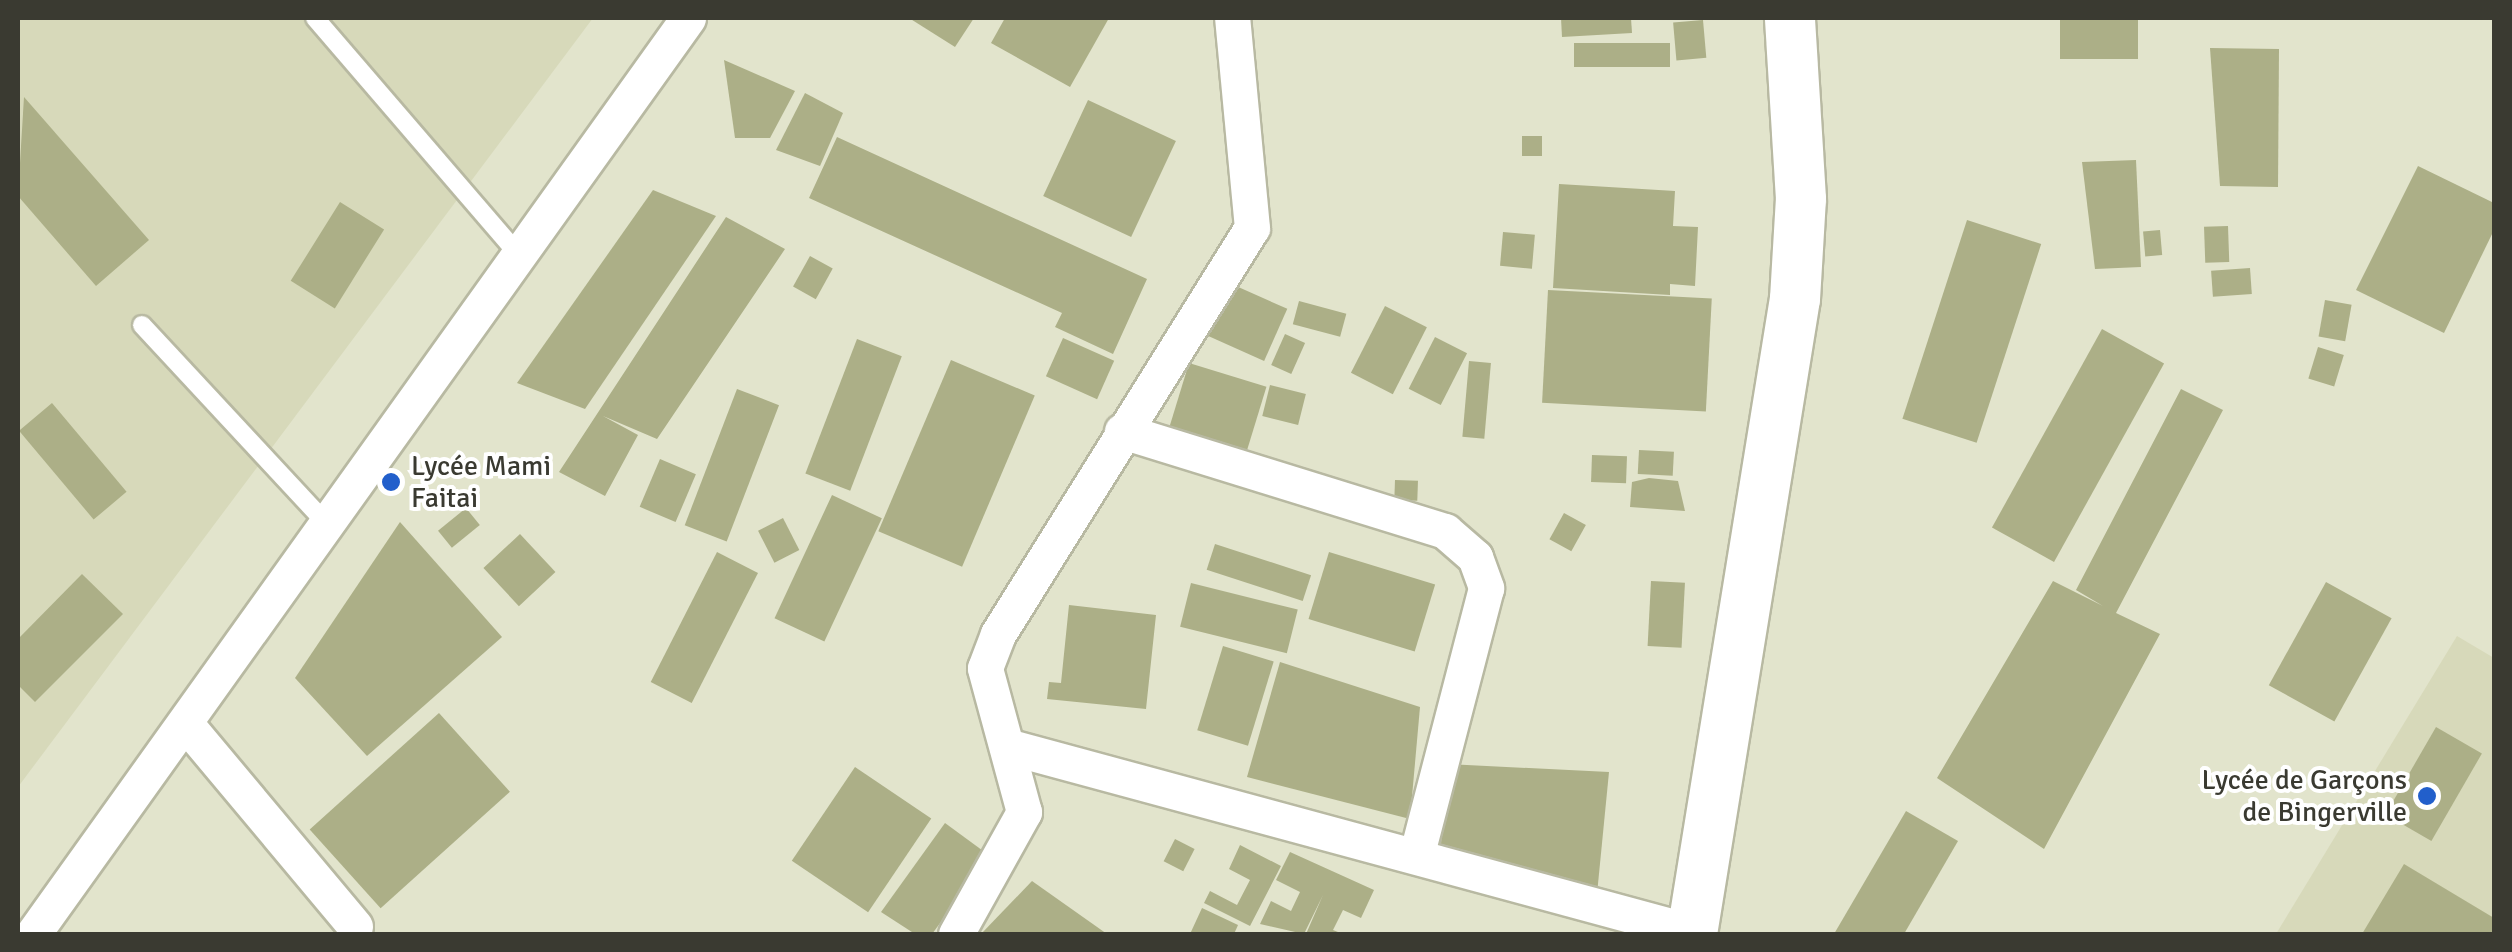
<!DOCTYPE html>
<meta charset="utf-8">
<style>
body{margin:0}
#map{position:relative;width:2512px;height:952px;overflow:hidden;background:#e2e4cc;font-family:Signika,sans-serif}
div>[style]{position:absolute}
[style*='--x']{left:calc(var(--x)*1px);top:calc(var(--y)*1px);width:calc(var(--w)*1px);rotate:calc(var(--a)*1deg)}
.built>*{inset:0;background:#d7d9ba}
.building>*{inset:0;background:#acaf87;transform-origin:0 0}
.roads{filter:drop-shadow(2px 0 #b8b9a2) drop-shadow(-2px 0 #b8b9a2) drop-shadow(0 2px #b8b9a2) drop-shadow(0 -2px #b8b9a2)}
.lane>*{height:18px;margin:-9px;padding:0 9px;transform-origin:9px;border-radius:9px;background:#fff}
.street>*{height:35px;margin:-17.5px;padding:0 17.5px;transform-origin:17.5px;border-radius:17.5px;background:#fff}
.secondary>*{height:50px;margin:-25px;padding:0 25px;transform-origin:25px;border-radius:25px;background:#fff}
.dots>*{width:28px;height:28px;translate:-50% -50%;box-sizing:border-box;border:5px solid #fff;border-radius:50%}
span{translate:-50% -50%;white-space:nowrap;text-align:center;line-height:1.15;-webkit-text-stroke:8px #fff;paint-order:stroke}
.poi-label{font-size:28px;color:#3a3a31}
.left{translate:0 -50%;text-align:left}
.right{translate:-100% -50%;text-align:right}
.frame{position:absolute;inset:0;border:20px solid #3a3a31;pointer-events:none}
</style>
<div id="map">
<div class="built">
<div style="clip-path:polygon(18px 18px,593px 18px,18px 787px)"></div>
<div style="clip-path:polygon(2457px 636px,2494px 658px,2494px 934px,2276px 934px)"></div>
</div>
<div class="building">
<div style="clip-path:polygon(909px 18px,974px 18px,955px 47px)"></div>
<div style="clip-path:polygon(1005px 18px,1109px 18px,1070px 87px,991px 43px)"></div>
<div style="clip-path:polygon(1561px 18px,1631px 18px,1632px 33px,1562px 37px)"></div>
<div style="left:2060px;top:18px;width:78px;height:41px"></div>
<div style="left:1703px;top:20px;width:38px;height:30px;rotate:85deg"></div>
<div style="left:1670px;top:43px;width:24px;height:96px;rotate:90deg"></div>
<div style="clip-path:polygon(2210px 48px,2279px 49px,2278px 187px,2220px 186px)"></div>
<div style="clip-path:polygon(724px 60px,795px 91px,770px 138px,735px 138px)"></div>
<div style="clip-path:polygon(805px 93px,843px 113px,820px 166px,776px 150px)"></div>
<div style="clip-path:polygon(24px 97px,149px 240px,96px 286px,18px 196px)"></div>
<div style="left:1088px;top:100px;width:97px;height:106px;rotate:25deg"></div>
<div style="left:1542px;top:136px;width:20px;height:20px;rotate:90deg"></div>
<div style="clip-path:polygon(837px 137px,1147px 279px,1113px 354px,1055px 327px,1062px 313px,809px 198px)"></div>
<div style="clip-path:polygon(2136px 160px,2141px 267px,2095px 269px,2082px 162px)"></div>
<div style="clip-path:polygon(2418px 166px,2494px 203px,2494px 230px,2444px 333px,2356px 290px)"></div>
<div style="clip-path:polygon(1559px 184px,1675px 191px,1673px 226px,1698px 227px,1695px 286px,1670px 284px,1670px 295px,1553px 288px)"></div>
<div style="clip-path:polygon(653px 190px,716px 216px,585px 409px,517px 383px)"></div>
<div style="left:340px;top:202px;width:52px;height:93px;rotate:32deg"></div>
<div style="clip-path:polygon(726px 217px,785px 249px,657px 439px,603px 416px,638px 435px,605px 496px,559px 472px)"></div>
<div style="left:1967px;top:220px;width:78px;height:209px;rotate:18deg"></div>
<div style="left:2228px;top:226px;width:36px;height:24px;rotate:88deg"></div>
<div style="left:2160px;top:230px;width:25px;height:17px;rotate:85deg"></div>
<div style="left:1503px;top:232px;width:32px;height:34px;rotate:5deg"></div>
<div style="left:810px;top:256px;width:26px;height:35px;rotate:29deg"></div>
<div style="left:2250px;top:268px;width:26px;height:39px;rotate:86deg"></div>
<div style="left:1227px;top:282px;width:66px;height:57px;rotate:24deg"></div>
<div style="left:1548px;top:290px;width:164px;height:113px;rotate:3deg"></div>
<div style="left:2325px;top:300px;width:27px;height:37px;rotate:10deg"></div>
<div style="left:1299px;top:301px;width:49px;height:24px;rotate:15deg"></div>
<div style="left:1385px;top:306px;width:47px;height:75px;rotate:27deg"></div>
<div style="left:2102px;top:329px;width:71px;height:227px;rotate:29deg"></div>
<div style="left:1285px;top:334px;width:22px;height:34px;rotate:24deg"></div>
<div style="left:1435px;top:337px;width:36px;height:58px;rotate:27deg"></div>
<div style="left:1063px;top:338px;width:56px;height:42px;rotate:24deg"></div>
<div style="left:857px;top:339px;width:48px;height:144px;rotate:21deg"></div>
<div style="left:2318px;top:347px;width:27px;height:33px;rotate:17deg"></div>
<div style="left:951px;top:360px;width:91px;height:186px;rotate:23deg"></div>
<div style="left:1469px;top:361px;width:22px;height:76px;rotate:5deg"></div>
<div style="left:1189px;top:363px;width:81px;height:73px;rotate:17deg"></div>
<div style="left:1270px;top:385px;width:37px;height:32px;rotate:14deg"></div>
<div style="left:737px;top:389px;width:45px;height:146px;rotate:21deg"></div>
<div style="clip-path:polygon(2181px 389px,2223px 410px,2116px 613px,2160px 634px,2044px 849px,1937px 778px,2053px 581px,2103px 606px,2076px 590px)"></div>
<div style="left:52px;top:403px;width:116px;height:43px;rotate:50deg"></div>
<div style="left:1639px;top:450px;width:35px;height:24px;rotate:3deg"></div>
<div style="left:1592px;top:455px;width:35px;height:27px;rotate:2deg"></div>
<div style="left:660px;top:459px;width:39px;height:52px;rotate:23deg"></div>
<div style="clip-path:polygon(1649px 478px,1678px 481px,1685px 511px,1630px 507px,1632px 482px)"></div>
<div style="left:1395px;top:480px;width:23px;height:20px;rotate:2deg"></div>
<div style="left:832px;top:495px;width:55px;height:136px;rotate:25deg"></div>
<div style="left:466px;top:508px;width:22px;height:36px;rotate:51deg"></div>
<div style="left:1564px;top:513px;width:25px;height:30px;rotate:29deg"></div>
<div style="left:783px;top:518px;width:36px;height:28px;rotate:63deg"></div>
<div style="clip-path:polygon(400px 522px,502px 637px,367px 756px,295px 678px)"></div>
<div style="left:520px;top:534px;width:52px;height:50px;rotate:47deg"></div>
<div style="left:1215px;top:544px;width:101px;height:27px;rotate:18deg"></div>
<div style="left:717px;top:552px;width:46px;height:146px;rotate:27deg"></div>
<div style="left:1329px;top:552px;width:111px;height:70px;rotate:17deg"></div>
<div style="clip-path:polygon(82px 574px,123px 614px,35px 702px,18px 685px,18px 639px)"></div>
<div style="left:1651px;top:581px;width:34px;height:65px;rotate:3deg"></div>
<div style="left:2326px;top:582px;width:75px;height:118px;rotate:29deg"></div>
<div style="left:1191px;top:583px;width:110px;height:45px;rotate:14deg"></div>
<div style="clip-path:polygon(1069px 605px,1156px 615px,1146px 709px,1047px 699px,1049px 682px,1061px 683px)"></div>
<div style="left:1223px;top:646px;width:53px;height:88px;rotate:17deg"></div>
<div style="clip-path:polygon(1280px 662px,1420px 707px,1410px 819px,1247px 777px)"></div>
<div style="left:439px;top:713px;width:106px;height:174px;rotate:48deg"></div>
<div style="left:2436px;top:727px;width:53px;height:101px;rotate:30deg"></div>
<div style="clip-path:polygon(1447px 764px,1609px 772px,1597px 894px,1440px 857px)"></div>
<div style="left:855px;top:767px;width:92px;height:113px;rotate:34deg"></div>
<div style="clip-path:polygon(1906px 811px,1958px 841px,1904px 934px,1834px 934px)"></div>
<div style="clip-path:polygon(945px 823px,990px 856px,932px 934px,915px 934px,881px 912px)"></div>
<div style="left:1175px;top:839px;width:22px;height:25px;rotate:27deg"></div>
<div style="clip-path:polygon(1240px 845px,1281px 866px,1250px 926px,1204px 903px,1210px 891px,1237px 905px,1250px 880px,1229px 869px)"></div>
<div style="clip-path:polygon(1290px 852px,1374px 890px,1361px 918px,1343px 910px,1333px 930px,1343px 934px,1306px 934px,1323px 895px,1304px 934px,1260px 924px,1271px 901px,1291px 911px,1300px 892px,1276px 880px)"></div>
<div style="clip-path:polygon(2404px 864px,2494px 918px,2494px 934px,2362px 934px)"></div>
<div style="clip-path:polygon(1032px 881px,1107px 934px,981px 934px)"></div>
<div style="clip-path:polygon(1202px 908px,1238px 925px,1234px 934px,1190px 934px)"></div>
</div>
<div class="roads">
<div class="lane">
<div style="--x:315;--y:18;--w:313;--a:49.3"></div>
<div style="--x:142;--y:325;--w:272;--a:47.1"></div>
</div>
<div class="street">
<div style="--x:1122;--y:431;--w:338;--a:17.2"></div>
<div style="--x:1445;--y:531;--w:40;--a:41"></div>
<div style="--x:1475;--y:557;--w:33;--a:70"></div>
<div style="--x:1486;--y:588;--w:277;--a:104.6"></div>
<div style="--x:185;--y:723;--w:265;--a:50.1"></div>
<div style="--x:1010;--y:747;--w:708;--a:15.16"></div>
<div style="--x:33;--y:934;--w:1126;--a:-54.43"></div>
<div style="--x:956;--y:934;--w:140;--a:-60.9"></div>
<div style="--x:1024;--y:812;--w:149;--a:-105.2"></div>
<div style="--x:985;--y:668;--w:36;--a:-69"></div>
<div style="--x:998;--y:634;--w:479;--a:-58"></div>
<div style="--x:1252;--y:228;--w:211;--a:-95.4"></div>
</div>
<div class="secondary">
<div style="--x:1692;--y:934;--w:643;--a:-80.79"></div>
<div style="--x:1795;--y:299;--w:100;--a:-86.6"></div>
<div style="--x:1801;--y:199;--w:181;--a:-93.5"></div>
</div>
</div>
<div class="dots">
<div style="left:391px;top:482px;background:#225fcb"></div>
<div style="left:2427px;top:796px;background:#225fcb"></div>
</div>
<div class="poi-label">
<span class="left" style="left:411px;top:482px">Lycée Mami<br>Faitai</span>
<span class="right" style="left:2407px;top:796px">Lycée de Garçons<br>de Bingerville</span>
</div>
<div class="frame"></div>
</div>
